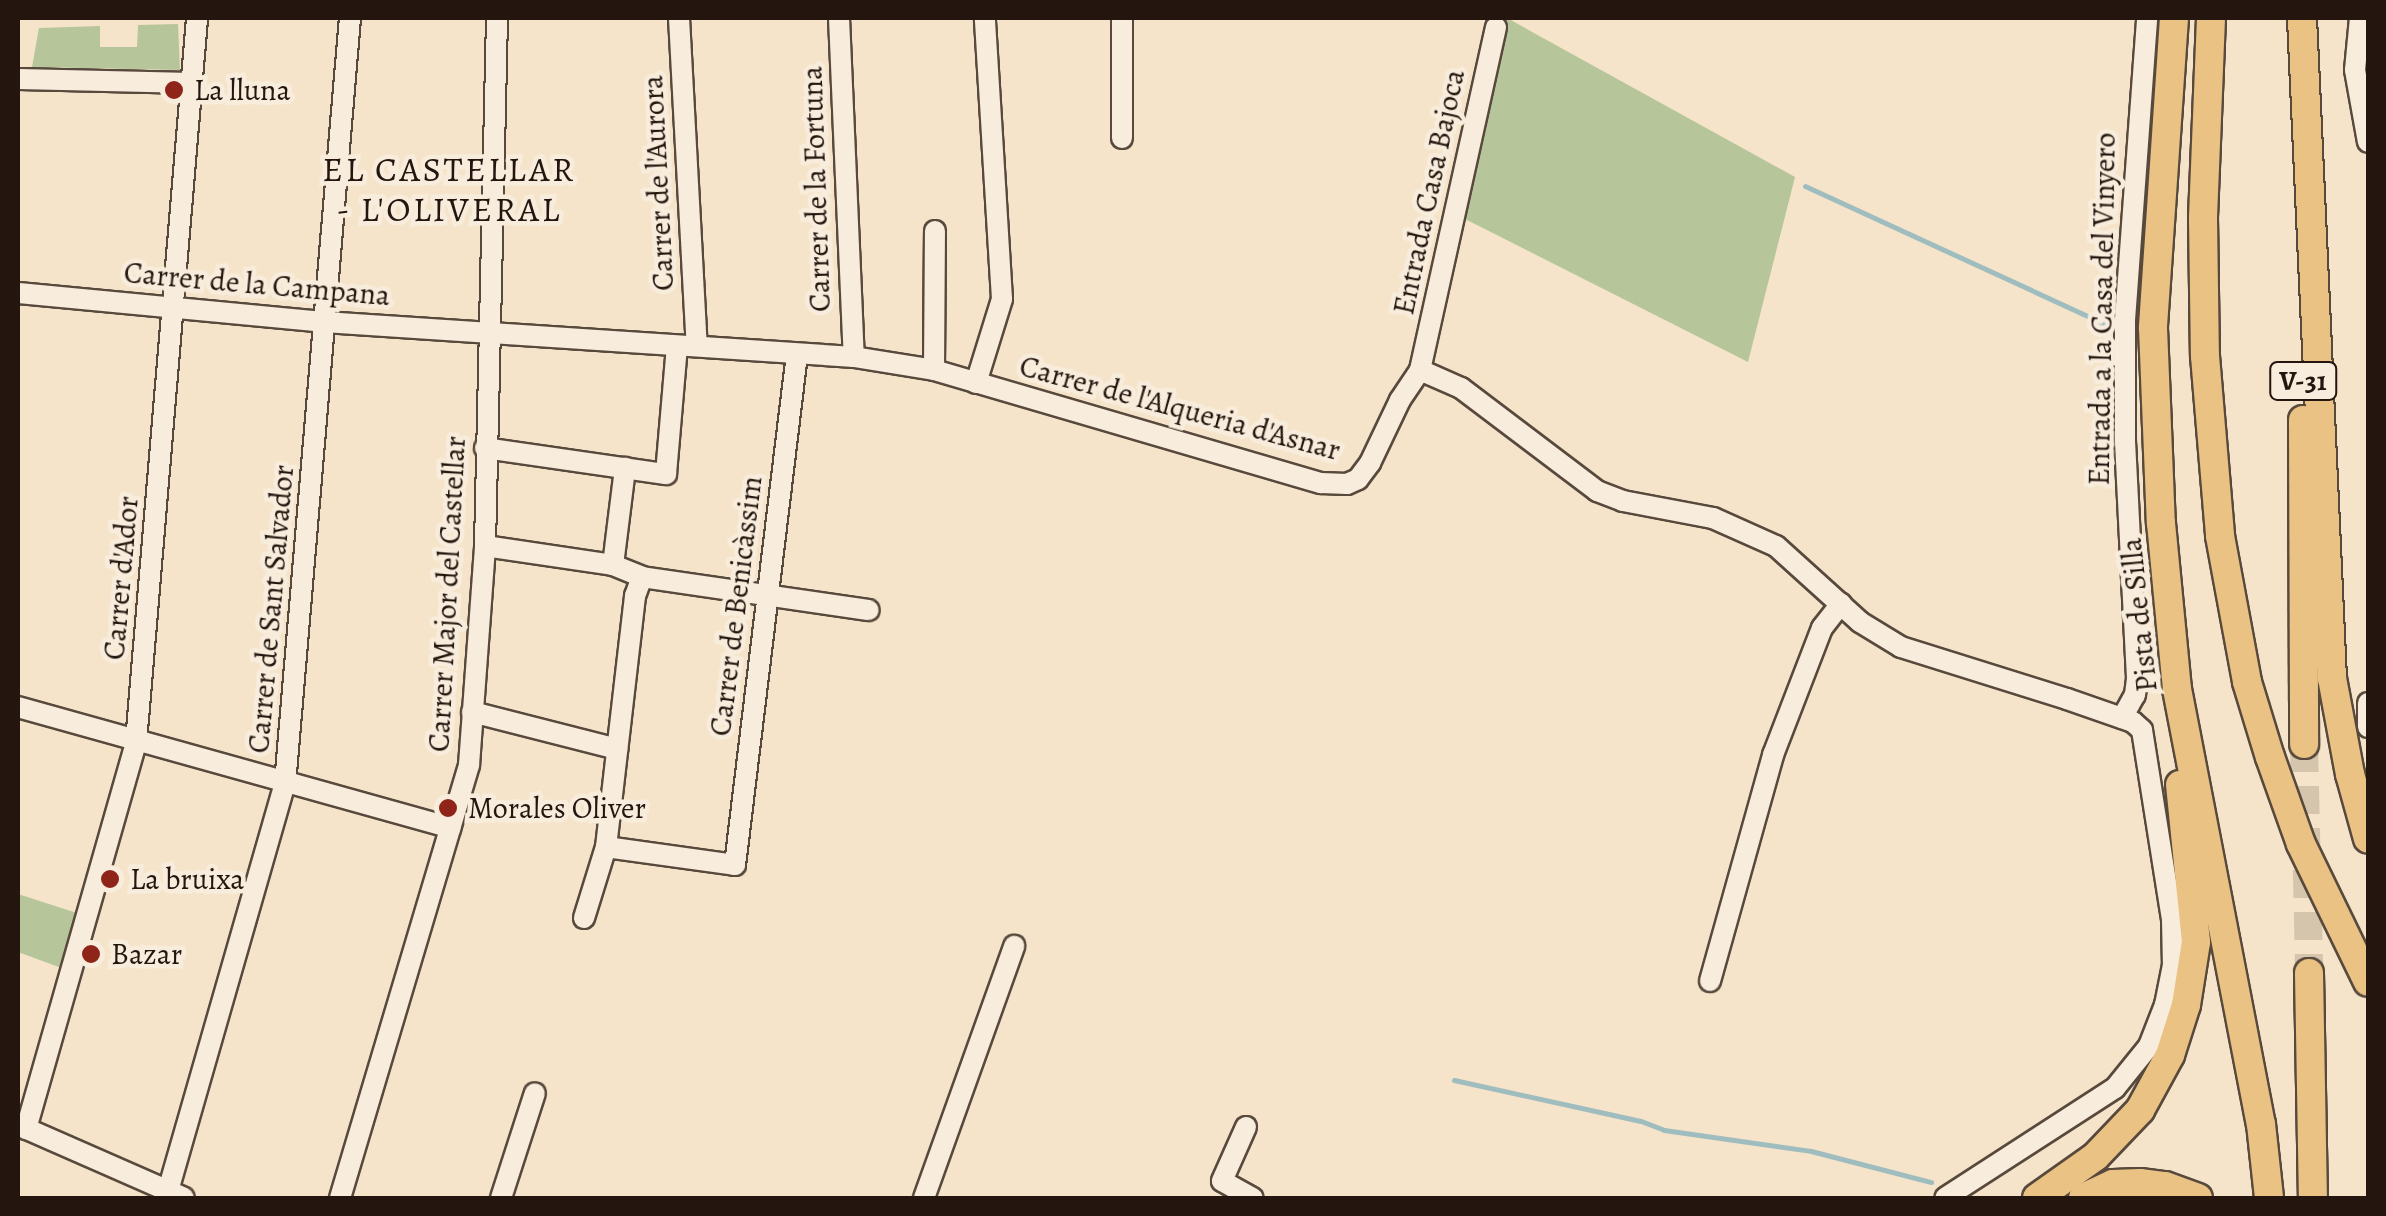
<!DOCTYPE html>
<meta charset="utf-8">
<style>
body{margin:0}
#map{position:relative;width:2386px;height:1216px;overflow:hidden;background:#f5e4c9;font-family:Alegreya,serif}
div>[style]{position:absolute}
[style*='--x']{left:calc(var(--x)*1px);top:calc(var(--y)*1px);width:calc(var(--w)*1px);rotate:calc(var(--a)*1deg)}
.green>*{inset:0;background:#b7c59a}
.stream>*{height:5px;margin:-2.5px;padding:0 2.5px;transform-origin:2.5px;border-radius:2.5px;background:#9fbcbf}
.highway-tunnel>*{height:28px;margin-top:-14px;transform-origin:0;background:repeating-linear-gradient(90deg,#d6c5ad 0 28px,transparent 0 42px)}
.roads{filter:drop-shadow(2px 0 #58493d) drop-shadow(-2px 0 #58493d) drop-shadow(0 2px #58493d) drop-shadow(0 -2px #58493d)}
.minor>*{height:20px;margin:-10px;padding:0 10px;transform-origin:10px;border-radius:10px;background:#f8eddc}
.highway>*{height:28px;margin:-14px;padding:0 14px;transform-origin:14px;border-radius:14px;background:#eac284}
.dots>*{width:28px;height:28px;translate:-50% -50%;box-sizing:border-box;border:5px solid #f8eddc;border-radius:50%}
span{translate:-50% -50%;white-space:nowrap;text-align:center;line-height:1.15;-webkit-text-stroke:9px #f8eddc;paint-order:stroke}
.shield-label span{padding:2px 8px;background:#f8eddc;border:2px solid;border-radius:8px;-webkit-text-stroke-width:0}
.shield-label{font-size:28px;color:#24150e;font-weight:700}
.poi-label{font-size:30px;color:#24150e}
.left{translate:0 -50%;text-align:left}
.street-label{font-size:30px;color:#24150e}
.quarter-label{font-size:35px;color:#24150e;letter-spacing:2.5px}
.frame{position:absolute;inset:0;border:20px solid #24150e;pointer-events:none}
</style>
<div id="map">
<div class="green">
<div style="clip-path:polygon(1507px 18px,1795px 177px,1748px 362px,1463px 218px)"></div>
<div style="clip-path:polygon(178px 24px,180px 70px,32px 67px,39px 28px,100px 26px,100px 47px,137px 47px,138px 25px)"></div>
<div style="clip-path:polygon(18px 894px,80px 914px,67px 970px,18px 952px)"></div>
</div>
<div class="stream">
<div style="--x:1805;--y:186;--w:336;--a:24.7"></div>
<div style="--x:1454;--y:1080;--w:191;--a:12.4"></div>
<div style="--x:1641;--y:1121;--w:25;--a:21"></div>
<div style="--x:1664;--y:1130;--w:148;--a:8.1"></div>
<div style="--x:1811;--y:1151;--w:124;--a:14.5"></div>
</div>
<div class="highway-tunnel">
<div style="--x:2304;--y:744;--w:229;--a:88.7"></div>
</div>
<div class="roads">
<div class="minor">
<div style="--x:679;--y:18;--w:328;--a:86.9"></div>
<div style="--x:839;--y:18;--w:339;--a:87.5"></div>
<div style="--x:2360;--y:18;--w:52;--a:95.5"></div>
<div style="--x:2355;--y:70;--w:73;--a:79.8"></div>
<div style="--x:18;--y:79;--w:175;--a:1.3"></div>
<div style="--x:1122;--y:138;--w:120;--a:-90"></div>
<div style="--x:18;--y:293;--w:307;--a:5.4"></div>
<div style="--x:324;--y:322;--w:531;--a:3.78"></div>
<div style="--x:854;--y:357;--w:81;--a:9.2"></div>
<div style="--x:934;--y:370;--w:403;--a:16.3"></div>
<div style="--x:1321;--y:483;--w:26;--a:2"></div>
<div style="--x:1347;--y:484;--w:12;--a:-24"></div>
<div style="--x:1358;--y:479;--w:20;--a:-53"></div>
<div style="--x:1370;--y:463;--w:70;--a:-64.5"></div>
<div style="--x:1400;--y:400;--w:36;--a:-56"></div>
<div style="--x:1420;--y:370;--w:351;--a:-77.5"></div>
<div style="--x:934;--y:370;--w:139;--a:-89.6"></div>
<div style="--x:1420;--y:370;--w:45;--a:23.7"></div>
<div style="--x:1461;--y:388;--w:171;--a:37.1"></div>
<div style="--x:1597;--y:491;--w:28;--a:21"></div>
<div style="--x:1623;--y:501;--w:92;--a:10.7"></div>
<div style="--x:1713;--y:518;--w:69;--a:24"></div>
<div style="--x:1776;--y:546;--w:113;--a:42.1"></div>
<div style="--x:1860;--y:622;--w:48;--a:31.4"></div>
<div style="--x:1901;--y:647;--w:174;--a:17.4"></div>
<div style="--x:2067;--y:699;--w:70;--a:19.2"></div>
<div style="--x:2133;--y:722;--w:12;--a:42"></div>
<div style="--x:2142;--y:730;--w:191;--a:81"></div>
<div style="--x:2172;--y:919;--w:46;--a:88.8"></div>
<div style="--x:2173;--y:965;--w:41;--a:101.3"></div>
<div style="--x:2165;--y:1005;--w:44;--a:111.3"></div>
<div style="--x:2149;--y:1046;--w:54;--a:129"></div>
<div style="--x:2115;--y:1088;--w:202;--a:147.1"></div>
<div style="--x:976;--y:383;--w:88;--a:-72.8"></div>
<div style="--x:1002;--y:299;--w:282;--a:-93.5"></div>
<div style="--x:485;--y:448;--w:183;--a:8.2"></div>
<div style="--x:666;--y:474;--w:128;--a:-85.1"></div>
<div style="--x:485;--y:546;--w:129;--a:8.4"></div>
<div style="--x:613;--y:565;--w:31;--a:22"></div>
<div style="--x:642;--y:577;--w:229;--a:8.3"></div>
<div style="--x:613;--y:565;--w:98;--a:-82.9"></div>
<div style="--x:2368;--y:703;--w:24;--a:90"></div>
<div style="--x:18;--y:707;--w:449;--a:15.6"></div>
<div style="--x:472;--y:712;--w:150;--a:14.3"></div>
<div style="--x:2122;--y:718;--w:26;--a:-61"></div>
<div style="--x:2135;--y:695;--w:17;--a:-83"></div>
<div style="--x:2137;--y:678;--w:236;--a:-92.9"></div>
<div style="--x:2125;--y:442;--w:122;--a:-90"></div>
<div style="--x:2125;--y:320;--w:303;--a:-85.8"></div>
<div style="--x:606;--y:847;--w:130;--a:7.9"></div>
<div style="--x:735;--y:865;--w:515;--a:-83.08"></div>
<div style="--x:584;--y:918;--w:74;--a:-72.8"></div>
<div style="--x:606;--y:847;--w:253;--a:-83.4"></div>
<div style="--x:635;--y:596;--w:20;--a:-70"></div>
<div style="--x:1710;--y:981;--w:235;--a:-74.4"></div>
<div style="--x:1773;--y:755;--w:136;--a:-68.9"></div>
<div style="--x:1822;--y:628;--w:31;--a:-52"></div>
<div style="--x:18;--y:1125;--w:181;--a:23.7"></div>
<div style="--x:1246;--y:1127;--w:59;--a:114"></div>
<div style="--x:1222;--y:1181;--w:35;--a:29"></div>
<div style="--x:26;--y:1129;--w:402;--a:-74.1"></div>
<div style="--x:136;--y:742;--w:727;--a:-85.18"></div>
<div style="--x:168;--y:1191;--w:423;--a:-74"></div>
<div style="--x:285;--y:784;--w:769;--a:-85.15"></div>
<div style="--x:340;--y:1198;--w:452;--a:-73.4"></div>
<div style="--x:469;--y:765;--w:220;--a:-85.8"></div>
<div style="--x:485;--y:546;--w:528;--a:-88.7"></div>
<div style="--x:501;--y:1198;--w:110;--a:-72.1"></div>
<div style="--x:924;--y:1198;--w:268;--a:-70.3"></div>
</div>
<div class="highway">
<div style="--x:2174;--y:18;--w:311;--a:93.9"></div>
<div style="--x:2153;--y:328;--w:195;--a:87.7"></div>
<div style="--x:2161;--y:523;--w:167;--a:84.5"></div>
<div style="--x:2177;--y:689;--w:443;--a:79.1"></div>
<div style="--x:2261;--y:1124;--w:74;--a:83.8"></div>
<div style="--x:2211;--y:18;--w:200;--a:92.3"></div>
<div style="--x:2203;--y:218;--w:138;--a:89.2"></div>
<div style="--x:2205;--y:356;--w:181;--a:85.2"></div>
<div style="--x:2220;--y:536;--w:148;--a:79.5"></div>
<div style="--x:2247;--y:682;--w:78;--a:73"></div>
<div style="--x:2270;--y:757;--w:92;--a:70.4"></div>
<div style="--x:2301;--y:844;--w:153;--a:64.1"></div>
<div style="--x:2302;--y:18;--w:661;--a:87.4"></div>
<div style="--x:2332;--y:678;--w:98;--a:79.4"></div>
<div style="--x:2350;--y:774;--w:67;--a:74.5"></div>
<div style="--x:2303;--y:420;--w:324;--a:89.8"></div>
<div style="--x:2309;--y:973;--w:225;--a:89"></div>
<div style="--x:2037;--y:1198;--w:72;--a:-35.4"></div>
<div style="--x:2096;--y:1156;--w:64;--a:-46.3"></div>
<div style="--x:2140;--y:1110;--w:63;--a:-61.4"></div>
<div style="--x:2170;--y:1055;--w:52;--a:-72.3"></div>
<div style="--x:2186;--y:1005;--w:64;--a:-81"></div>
<div style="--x:2196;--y:942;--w:158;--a:-95.8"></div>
<div style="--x:2083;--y:1198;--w:33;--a:-25"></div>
<div style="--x:2113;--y:1184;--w:27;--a:-2"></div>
<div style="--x:2140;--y:1183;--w:25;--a:7"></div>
<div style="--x:2165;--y:1186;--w:35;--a:20"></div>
</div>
</div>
<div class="dots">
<div style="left:174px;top:90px;background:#8f2418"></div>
<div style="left:448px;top:808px;background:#8f2418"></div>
<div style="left:110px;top:879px;background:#8f2418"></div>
<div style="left:91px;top:954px;background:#8f2418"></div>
</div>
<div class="shield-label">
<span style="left:2303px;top:381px">V-31</span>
</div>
<div class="poi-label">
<span class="left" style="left:194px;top:90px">La lluna</span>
<span class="left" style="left:468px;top:808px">Morales Oliver</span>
<span class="left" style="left:130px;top:879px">La bruixa</span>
<span class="left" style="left:111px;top:954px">Bazar</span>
</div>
<div class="street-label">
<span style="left:658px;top:183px;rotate:-93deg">Carrer de l'Aurora</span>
<span style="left:816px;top:189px;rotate:-92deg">Carrer de la Fortuna</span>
<span style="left:1429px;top:192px;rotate:-78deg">Entrada Casa Bajoca</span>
<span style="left:257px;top:284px;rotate:5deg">Carrer de la Campana</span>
<span style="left:2102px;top:309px;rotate:-89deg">Entrada a la Casa del Vinyero</span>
<span style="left:1180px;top:408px;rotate:15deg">Carrer de l'Alqueria d'Asnar</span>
<span style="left:121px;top:578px;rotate:-85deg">Carrer d'Ador</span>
<span style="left:447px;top:594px;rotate:-87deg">Carrer Major del Castellar</span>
<span style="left:736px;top:606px;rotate:-83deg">Carrer de Benicàssim</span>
<span style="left:271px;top:609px;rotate:-85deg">Carrer de Sant Salvador</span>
<span style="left:2139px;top:615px;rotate:-96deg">Pista de Silla</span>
</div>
<div class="quarter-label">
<span style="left:449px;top:189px">EL CASTELLAR<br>- L'OLIVERAL</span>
</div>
<div class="frame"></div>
</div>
